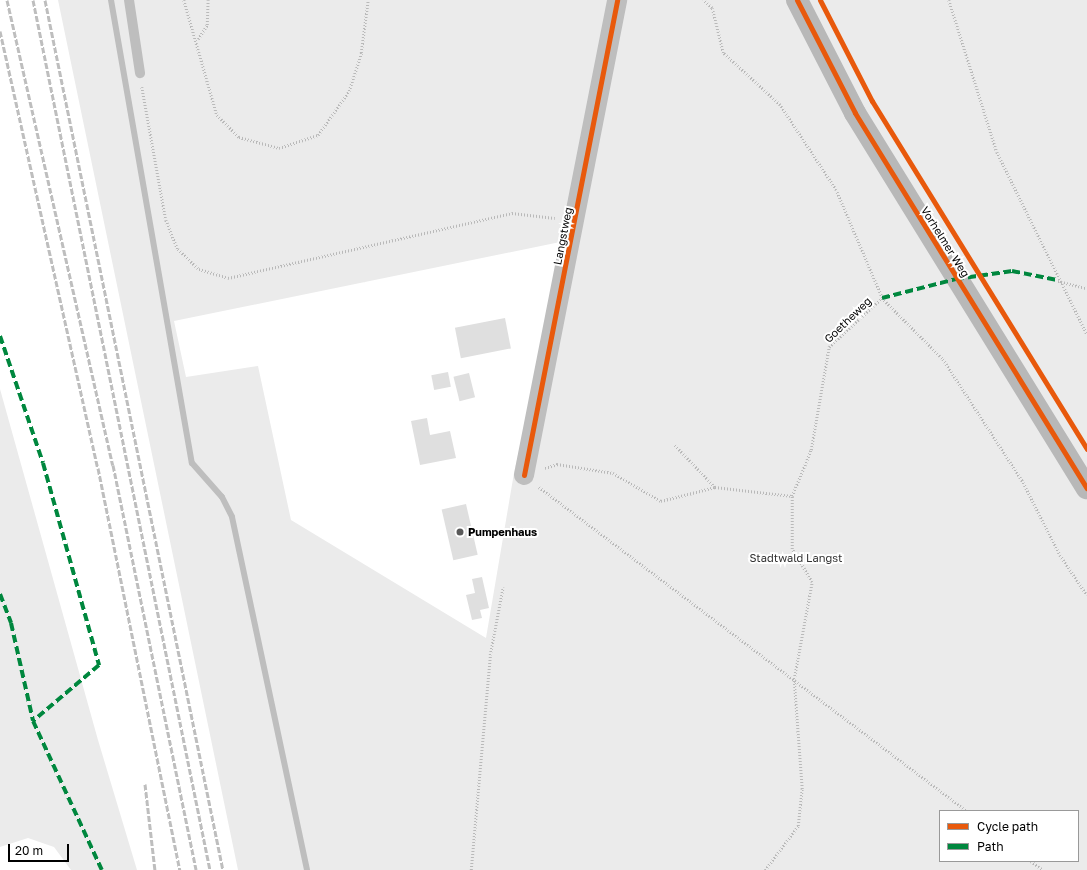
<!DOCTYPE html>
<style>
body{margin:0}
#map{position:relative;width:1087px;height:870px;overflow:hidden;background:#fff;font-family:"Golos Text",sans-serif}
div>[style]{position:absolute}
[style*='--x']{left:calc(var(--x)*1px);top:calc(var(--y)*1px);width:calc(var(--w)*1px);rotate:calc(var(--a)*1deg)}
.green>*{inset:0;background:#ebebeb}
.stream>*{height:6px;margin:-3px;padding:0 3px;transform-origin:3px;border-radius:3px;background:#bebebe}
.building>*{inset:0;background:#dfdfdf;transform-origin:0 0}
.path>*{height:2.5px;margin-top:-1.25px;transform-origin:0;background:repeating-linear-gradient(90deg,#b9b9b9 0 1px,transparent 0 3px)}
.lane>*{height:10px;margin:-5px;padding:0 5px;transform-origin:5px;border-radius:5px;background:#bebebe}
.street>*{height:20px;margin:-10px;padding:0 10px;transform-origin:10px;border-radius:10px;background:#bebebe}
.secondary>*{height:22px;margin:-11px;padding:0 11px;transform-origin:11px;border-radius:11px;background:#b8b8b8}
.rail>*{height:3px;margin-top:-1.5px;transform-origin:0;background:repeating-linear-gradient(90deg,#bebebe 0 6px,transparent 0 8px)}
.quiet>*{height:4px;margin-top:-2px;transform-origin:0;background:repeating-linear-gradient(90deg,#00873e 0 8px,transparent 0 12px)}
.cycleway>*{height:5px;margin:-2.5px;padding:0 2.5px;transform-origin:2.5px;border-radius:2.5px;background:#e8590c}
.dots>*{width:11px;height:11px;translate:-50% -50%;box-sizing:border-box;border:2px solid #fff;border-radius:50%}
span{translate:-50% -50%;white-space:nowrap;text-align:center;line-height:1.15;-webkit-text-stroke:4px #fff;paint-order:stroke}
.street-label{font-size:11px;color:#000}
.poi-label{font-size:11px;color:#000;font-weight:700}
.left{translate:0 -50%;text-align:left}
.park-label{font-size:11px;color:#323232}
.legend{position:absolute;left:939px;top:810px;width:140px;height:52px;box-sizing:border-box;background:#fff;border:1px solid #999;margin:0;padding:5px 7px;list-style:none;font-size:12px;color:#000}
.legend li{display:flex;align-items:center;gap:8px;height:20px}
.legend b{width:20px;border:1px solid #999}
.scale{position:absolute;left:8px;top:844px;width:61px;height:18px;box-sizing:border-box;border:2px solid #000;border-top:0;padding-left:5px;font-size:12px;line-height:14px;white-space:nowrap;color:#000;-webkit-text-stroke:3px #fff;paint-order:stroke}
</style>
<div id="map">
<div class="green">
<div style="clip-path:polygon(evenodd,58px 0,1087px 0,1087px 870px,238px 870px,58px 0,565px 241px,514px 473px,486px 638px,291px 520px,258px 366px,186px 377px,174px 321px,565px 241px,58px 0,940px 811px,1078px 811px,1078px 861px,940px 861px,940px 811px)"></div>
<div style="clip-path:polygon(0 389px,98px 740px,137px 870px,71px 870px,54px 847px,28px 838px,0 847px)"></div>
</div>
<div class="stream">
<div style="--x:111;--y:0;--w:470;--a:80.1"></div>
<div style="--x:192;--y:463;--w:45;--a:48.6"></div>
<div style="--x:222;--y:497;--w:22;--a:63"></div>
<div style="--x:232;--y:517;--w:361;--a:78"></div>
</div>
<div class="building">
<div style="left:505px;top:318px;width:31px;height:51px;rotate:79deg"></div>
<div style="left:448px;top:372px;width:15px;height:17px;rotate:79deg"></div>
<div style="left:469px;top:373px;width:25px;height:16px;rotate:76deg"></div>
<div style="clip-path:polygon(427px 418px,430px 435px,450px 431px,456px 458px,420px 465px,411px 421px)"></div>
<div style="left:466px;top:504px;width:52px;height:25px;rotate:77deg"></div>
<div style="clip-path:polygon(482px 577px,489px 608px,480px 610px,482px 618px,472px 620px,466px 595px,475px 593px,472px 579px)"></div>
</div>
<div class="path">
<div style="--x:184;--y:0;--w:120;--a:74"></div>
<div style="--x:217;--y:115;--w:31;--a:45"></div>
<div style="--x:239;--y:137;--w:41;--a:15.4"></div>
<div style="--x:279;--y:148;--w:41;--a:-18.4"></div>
<div style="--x:318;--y:135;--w:54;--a:-54.8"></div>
<div style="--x:349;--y:91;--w:40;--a:-72"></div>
<div style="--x:361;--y:53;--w:53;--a:-82.5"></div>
<div style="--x:949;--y:0;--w:159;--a:72.5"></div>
<div style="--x:997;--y:152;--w:203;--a:63.7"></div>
<div style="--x:198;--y:39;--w:17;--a:-57"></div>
<div style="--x:207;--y:25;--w:25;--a:-88"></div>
<div style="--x:142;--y:87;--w:135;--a:79.8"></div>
<div style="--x:166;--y:220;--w:31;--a:68"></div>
<div style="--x:178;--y:249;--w:29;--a:44"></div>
<div style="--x:199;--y:269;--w:30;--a:17"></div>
<div style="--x:228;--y:278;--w:291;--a:-12.9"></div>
<div style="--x:512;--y:213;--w:43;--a:6.6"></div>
<div style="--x:1058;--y:281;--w:30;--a:14"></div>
<div style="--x:882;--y:298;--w:86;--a:45"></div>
<div style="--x:943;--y:359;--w:145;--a:56.9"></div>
<div style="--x:1022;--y:480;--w:84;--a:63.1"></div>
<div style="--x:1060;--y:555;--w:48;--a:56"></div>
<div style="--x:675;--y:445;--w:58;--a:46.4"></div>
<div style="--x:545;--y:468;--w:13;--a:-18"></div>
<div style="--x:557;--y:464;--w:57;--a:9.1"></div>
<div style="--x:613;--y:473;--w:56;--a:30.3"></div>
<div style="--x:661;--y:501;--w:56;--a:-14.5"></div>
<div style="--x:715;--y:487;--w:78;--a:6.7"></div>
<div style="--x:792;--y:496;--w:50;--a:-67.6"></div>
<div style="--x:811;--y:450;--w:105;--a:-80.1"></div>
<div style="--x:829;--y:347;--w:72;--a:-42.8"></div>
<div style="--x:882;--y:298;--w:117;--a:-113.1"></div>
<div style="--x:836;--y:190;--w:102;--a:-123.4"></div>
<div style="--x:780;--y:105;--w:77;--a:-137.6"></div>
<div style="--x:723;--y:53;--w:46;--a:-103.7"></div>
<div style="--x:712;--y:8;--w:12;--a:-138"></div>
<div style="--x:539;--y:487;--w:537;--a:37.13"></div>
<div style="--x:1031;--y:861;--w:15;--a:37"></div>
<div style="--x:471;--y:870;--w:216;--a:-84.9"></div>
<div style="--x:490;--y:655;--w:69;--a:-79.2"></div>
<div style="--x:765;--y:870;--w:55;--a:-53.1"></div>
<div style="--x:798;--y:826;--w:37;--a:-84"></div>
<div style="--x:802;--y:789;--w:110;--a:-94.2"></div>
<div style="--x:794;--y:679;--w:99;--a:-79.5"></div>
<div style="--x:812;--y:582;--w:39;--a:-121"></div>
<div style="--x:792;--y:549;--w:53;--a:-90"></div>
</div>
<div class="lane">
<div style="--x:129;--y:0;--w:74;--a:81.4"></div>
</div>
<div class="street">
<div style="--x:524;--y:475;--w:484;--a:-78.9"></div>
</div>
<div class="secondary">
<div style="--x:797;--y:0;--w:127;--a:62.8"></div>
<div style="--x:855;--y:113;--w:441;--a:58.3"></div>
</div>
<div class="rail">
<div style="--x:7;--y:0;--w:477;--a:77.2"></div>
<div style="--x:113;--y:465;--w:413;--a:78.4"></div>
<div style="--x:33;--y:0;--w:888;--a:78.5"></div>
<div style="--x:45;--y:0;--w:888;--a:78.44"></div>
<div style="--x:0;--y:31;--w:448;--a:77.4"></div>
<div style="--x:98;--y:468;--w:410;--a:78.5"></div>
<div style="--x:145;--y:784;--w:87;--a:83.4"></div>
</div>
<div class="quiet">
<div style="--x:882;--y:298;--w:76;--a:-14.4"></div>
<div style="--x:956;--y:279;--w:57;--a:-8.1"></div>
<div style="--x:1012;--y:271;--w:46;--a:11.3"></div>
<div style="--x:0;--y:336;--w:134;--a:71.3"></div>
<div style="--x:43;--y:463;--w:210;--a:74.5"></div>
<div style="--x:99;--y:665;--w:87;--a:139.7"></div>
<div style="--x:0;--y:594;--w:31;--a:69"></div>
<div style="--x:11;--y:623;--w:100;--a:77.3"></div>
<div style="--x:33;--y:721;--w:164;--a:65.2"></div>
</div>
<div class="cycleway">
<div style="--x:797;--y:0;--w:127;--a:62.8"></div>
<div style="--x:855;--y:113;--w:441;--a:58.3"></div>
<div style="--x:820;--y:0;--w:114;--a:62.8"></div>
<div style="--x:872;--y:101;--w:409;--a:58.3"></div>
<div style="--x:524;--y:475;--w:484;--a:-78.9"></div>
</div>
<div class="dots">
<div style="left:460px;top:532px;background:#595959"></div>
</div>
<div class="street-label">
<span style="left:563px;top:236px;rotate:-79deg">Langstweg</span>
<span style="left:945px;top:242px;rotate:58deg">Vorhelmer Weg</span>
<span style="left:848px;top:320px;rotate:-44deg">Goetheweg</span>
</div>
<div class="poi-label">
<span class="left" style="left:468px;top:532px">Pumpenhaus</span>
</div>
<div class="park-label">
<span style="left:796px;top:558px">Stadtwald Langst</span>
</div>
<ul class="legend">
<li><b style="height:5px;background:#e8590c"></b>Cycle path</li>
<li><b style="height:5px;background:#00873e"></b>Path</li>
</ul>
<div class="scale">20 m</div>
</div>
